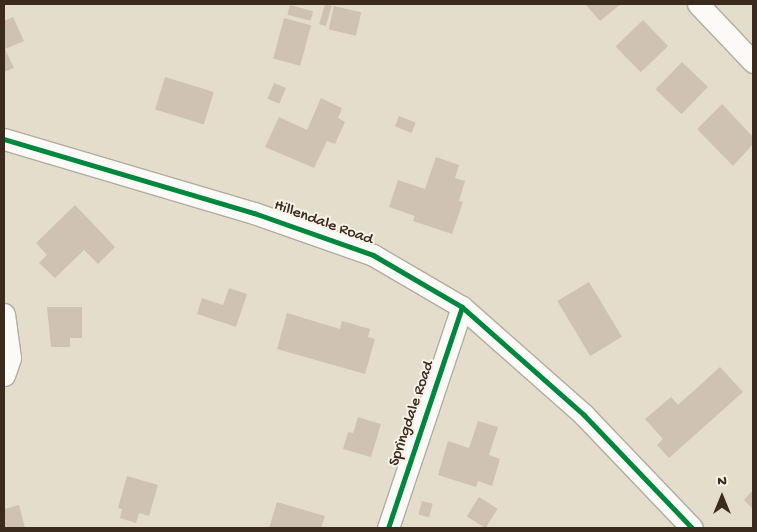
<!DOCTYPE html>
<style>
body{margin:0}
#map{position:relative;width:757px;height:532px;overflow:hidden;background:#e4ddcc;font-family:"Gochi Hand",sans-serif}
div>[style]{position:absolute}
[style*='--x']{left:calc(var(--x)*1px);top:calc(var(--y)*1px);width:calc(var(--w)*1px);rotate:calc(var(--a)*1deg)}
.building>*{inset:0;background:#cfc2b3;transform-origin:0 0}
.roads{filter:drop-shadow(1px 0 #b2aca0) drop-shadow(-1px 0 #b2aca0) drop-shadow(0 1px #b2aca0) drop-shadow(0 -1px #b2aca0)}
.street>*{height:21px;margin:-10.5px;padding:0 10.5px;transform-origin:10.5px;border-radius:10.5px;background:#fbfaf7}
.cycleway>*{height:5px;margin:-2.5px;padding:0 2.5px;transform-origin:2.5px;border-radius:2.5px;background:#00873e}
span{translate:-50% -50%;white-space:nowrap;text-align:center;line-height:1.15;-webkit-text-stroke:4px #f7f3e8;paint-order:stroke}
.street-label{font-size:16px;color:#3b2a1e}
.frame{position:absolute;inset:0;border:5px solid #3b2a1e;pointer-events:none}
.north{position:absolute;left:697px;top:472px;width:50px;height:50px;-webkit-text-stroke:4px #f7f3e8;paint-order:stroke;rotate:0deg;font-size:14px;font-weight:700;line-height:20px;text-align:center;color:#3b2a1e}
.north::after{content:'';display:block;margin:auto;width:18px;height:22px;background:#3b2a1e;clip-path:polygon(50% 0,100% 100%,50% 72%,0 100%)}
</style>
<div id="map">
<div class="building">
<div style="left:325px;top:4px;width:7px;height:21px;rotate:16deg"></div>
<div style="clip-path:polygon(585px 4px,621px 4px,600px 21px)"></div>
<div style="left:290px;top:5px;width:24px;height:10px;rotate:15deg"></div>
<div style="left:334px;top:6px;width:28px;height:24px;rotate:13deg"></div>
<div style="clip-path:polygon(13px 17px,24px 41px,5px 49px,14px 68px,4px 72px,4px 21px)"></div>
<div style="left:284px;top:18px;width:28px;height:42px;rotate:15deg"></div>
<div style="left:643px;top:20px;width:36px;height:38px;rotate:46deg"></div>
<div style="left:682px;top:62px;width:36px;height:38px;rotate:44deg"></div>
<div style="left:165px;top:77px;width:51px;height:34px;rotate:17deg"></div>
<div style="left:274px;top:83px;width:13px;height:17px;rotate:23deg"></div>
<div style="clip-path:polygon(321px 98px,342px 108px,338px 118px,345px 122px,335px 144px,327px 141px,314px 168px,265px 147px,279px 117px,307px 130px)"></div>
<div style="clip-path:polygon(722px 104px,753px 137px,753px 144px,733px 166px,697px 129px)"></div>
<div style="left:399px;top:116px;width:18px;height:11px;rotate:22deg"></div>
<div style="clip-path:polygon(436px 157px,459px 165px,455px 178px,465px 181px,459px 201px,463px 202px,452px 234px,413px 221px,415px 216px,389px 207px,398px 180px,425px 189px)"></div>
<div style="clip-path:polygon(75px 205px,115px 247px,98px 264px,84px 250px,55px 278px,39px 263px,47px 255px,36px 243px)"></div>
<div style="left:589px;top:282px;width:64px;height:37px;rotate:59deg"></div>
<div style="clip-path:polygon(229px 288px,247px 294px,236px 327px,197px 314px,202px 298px,223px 305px)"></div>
<div style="clip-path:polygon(47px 307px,82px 307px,82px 338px,70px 338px,70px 347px,51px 347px)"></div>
<div style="clip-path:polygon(287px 313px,340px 329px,342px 321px,370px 329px,368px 337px,375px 339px,365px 374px,277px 349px)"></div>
<div style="clip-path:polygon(720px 367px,743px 392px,669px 458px,657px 445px,663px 439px,645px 419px,671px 397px,678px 405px)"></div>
<div style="clip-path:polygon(358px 417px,381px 424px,371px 457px,343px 449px,348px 432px,353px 433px)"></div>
<div style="clip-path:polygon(478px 421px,498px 427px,489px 455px,500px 459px,492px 486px,478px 481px,476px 487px,438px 475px,448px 441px,469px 448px)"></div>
<div style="clip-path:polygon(127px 476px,158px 485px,149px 516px,139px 513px,136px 523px,120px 518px,122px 509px,118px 508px)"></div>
<div style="clip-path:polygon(753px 490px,753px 509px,744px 500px)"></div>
<div style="left:479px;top:497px;width:22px;height:23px;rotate:32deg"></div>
<div style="left:422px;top:501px;width:11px;height:14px;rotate:15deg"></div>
<div style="clip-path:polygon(277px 502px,325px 516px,321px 528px,269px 528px)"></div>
<div style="clip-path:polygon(19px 505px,25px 528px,4px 528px,4px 509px)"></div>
</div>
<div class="roads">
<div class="street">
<div style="--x:698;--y:4;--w:80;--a:46.5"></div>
<div style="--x:4;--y:139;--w:261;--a:16.5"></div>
<div style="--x:254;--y:213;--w:126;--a:19.4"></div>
<div style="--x:373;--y:255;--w:103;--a:30.3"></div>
<div style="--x:462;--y:307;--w:163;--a:41.5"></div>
<div style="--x:584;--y:415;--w:156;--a:46.3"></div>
<div style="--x:4;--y:314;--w:44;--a:82.2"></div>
<div style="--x:10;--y:358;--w:18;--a:109"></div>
<div style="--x:388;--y:528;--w:233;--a:-71.5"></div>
</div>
</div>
<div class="cycleway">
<div style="--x:4;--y:139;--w:261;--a:16.5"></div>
<div style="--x:254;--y:213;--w:126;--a:19.4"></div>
<div style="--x:373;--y:255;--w:103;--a:30.3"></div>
<div style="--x:462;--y:307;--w:163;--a:41.5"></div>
<div style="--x:584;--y:415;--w:156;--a:46.3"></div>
<div style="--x:388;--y:528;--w:233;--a:-71.5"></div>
</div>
<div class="street-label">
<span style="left:323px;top:224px;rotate:20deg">Hillendale Road</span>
<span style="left:413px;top:414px;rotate:-71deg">Springdale Road</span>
</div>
<div class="frame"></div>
<div class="north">N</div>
</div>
